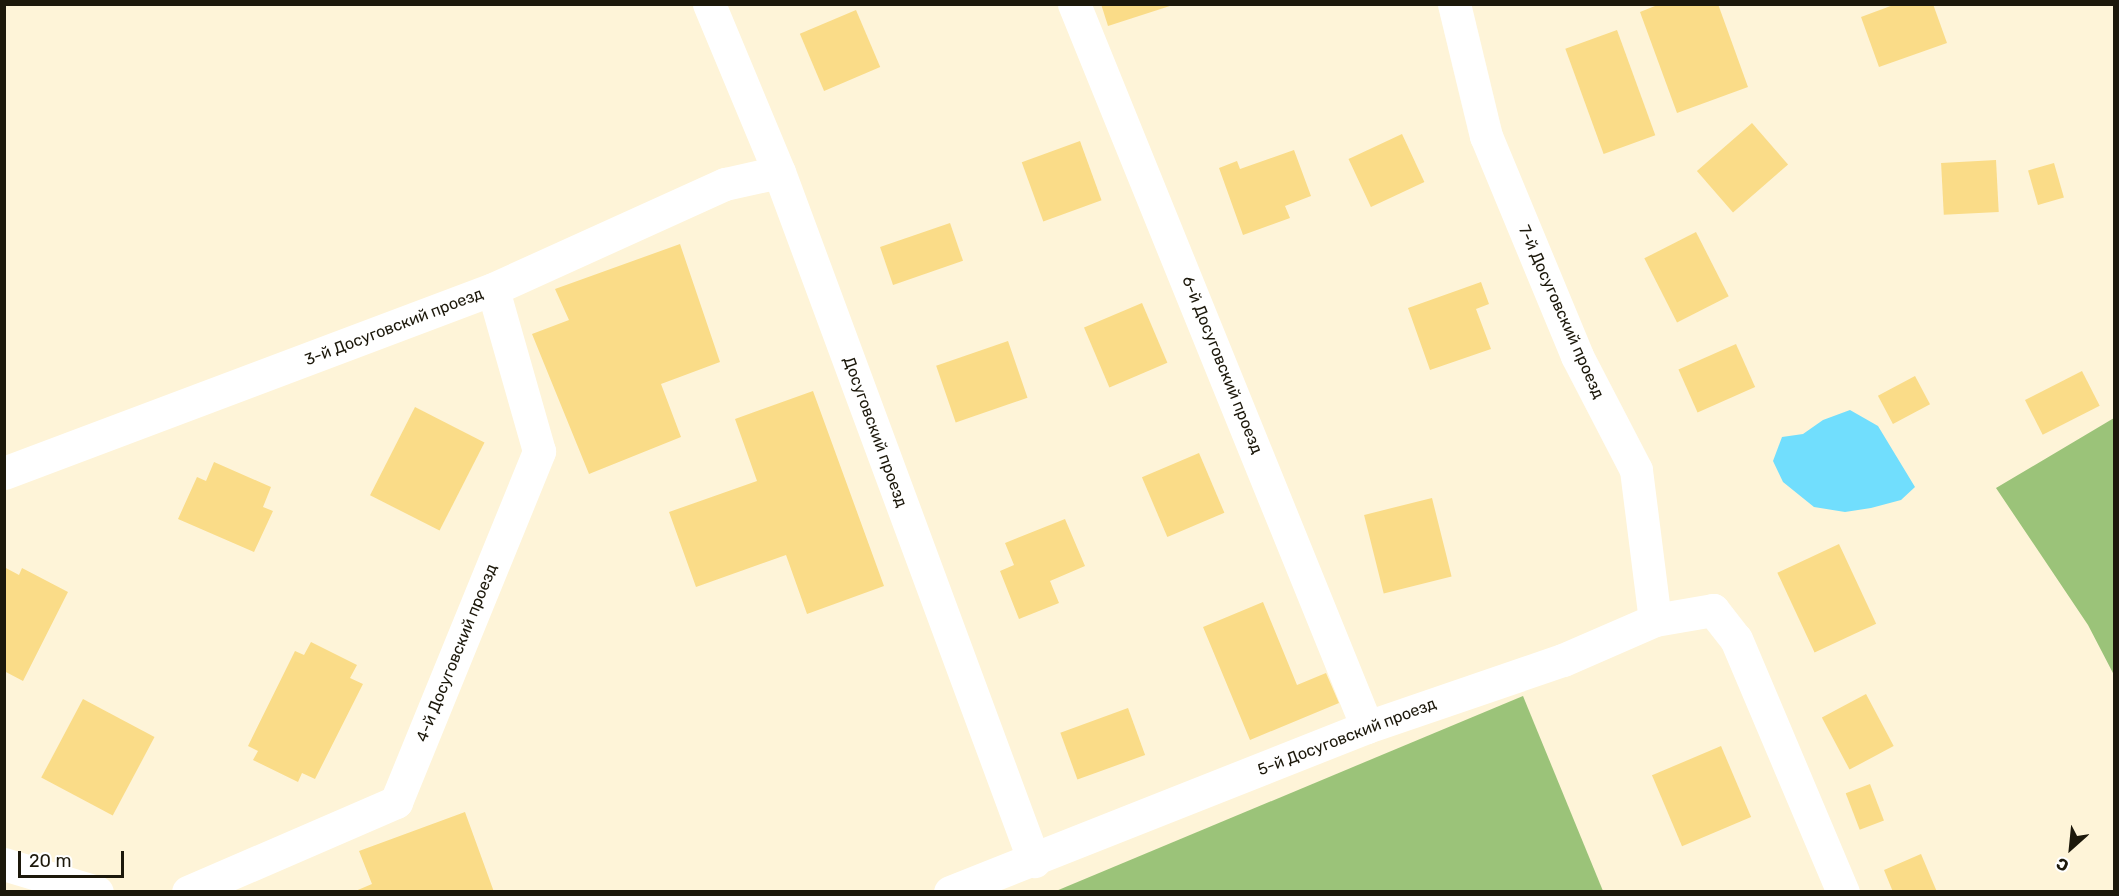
<!DOCTYPE html>
<meta charset="utf-8">
<style>
body{margin:0}
#map{position:relative;width:2119px;height:896px;overflow:hidden;background:#fef4d8;font-family:Rubik,sans-serif}
div>[style]{position:absolute}
[style*='--x']{left:calc(var(--x)*1px);top:calc(var(--y)*1px);width:calc(var(--w)*1px);rotate:calc(var(--a)*1deg)}
.forest>*{inset:0;background:#9bc379}
.water>*{inset:0;background:#71defd}
.building>*{inset:0;background:#fadc88;transform-origin:0 0}
.minor>*{height:33px;margin:-16.5px;padding:0 16.5px;transform-origin:16.5px;border-radius:16.5px;background:#fff}
span{translate:-50% -50%;white-space:nowrap;text-align:center;line-height:1.15;-webkit-text-stroke:4.5px #fff;paint-order:stroke}
.street-label{font-size:16px;color:#1c180b}
.frame{position:absolute;inset:0;border:6px solid #1c180b;pointer-events:none}
.north{position:absolute;left:2041px;top:818px;width:60px;height:60px;-webkit-text-stroke:4px #fff;paint-order:stroke;rotate:207deg;font-size:16px;font-weight:700;line-height:24px;text-align:center;color:#1c180b}
.north::after{content:'';display:block;margin:auto;width:21px;height:27px;background:#1c180b;clip-path:polygon(50% 0,100% 100%,50% 72%,0 100%)}
.scale{position:absolute;left:18px;top:851px;width:106px;height:27px;box-sizing:border-box;border:3px solid #1c180b;border-top:0;padding-left:8px;font-size:18px;line-height:21px;white-space:nowrap;color:#1c180b;-webkit-text-stroke:4px #fff;paint-order:stroke}
</style>
<div id="map">
<div class="forest">
<div style="clip-path:polygon(2114px 418px,2114px 675px,2088px 625px,1996px 488px)"></div>
<div style="clip-path:polygon(1523px 696px,1603px 891px,1056px 891px)"></div>
</div>
<div class="water">
<div style="clip-path:polygon(1850px 410px,1878px 426px,1915px 487px,1901px 500px,1871px 508px,1845px 512px,1814px 507px,1783px 482px,1773px 461px,1782px 437px,1803px 434px,1823px 420px)"></div>
</div>
<div class="building">
<div style="clip-path:polygon(1101px 4px,1173px 4px,1173px 5px,1108px 26px)"></div>
<div style="clip-path:polygon(1660px 4px,1718px 4px,1748px 87px,1677px 113px,1640px 12px)"></div>
<div style="clip-path:polygon(1896px 4px,1933px 4px,1947px 43px,1879px 67px,1861px 17px)"></div>
<div style="left:856px;top:10px;width:62px;height:61px;rotate:67deg"></div>
<div style="left:1617px;top:30px;width:112px;height:55px;rotate:70deg"></div>
<div style="left:1752px;top:123px;width:55px;height:73px;rotate:49deg"></div>
<div style="left:1402px;top:134px;width:53px;height:59px;rotate:65deg"></div>
<div style="left:1080px;top:141px;width:63px;height:62px;rotate:70deg"></div>
<div style="clip-path:polygon(1294px 150px,1311px 196px,1285px 206px,1290px 218px,1243px 235px,1219px 168px,1237px 161px,1240px 169px)"></div>
<div style="left:1996px;top:160px;width:52px;height:55px;rotate:87deg"></div>
<div style="left:2054px;top:163px;width:36px;height:27px;rotate:74deg"></div>
<div style="left:950px;top:223px;width:40px;height:74px;rotate:71deg"></div>
<div style="left:1696px;top:232px;width:72px;height:58px;rotate:63deg"></div>
<div style="clip-path:polygon(680px 244px,720px 362px,661px 384px,681px 437px,589px 474px,532px 334px,569px 320px,555px 289px)"></div>
<div style="clip-path:polygon(1481px 282px,1489px 304px,1476px 309px,1491px 349px,1430px 370px,1408px 308px)"></div>
<div style="left:1142px;top:303px;width:65px;height:63px;rotate:67deg"></div>
<div style="left:1008px;top:341px;width:60px;height:76px;rotate:71deg"></div>
<div style="left:1736px;top:344px;width:47px;height:63px;rotate:66deg"></div>
<div style="left:2082px;top:371px;width:39px;height:64px;rotate:63deg"></div>
<div style="left:1915px;top:376px;width:32px;height:42px;rotate:62deg"></div>
<div style="clip-path:polygon(813px 391px,884px 586px,807px 614px,786px 555px,696px 587px,669px 512px,757px 481px,735px 419px)"></div>
<div style="left:415px;top:407px;width:78px;height:99px;rotate:27deg"></div>
<div style="left:1199px;top:453px;width:65px;height:62px;rotate:67deg"></div>
<div style="clip-path:polygon(214px 462px,271px 487px,263px 507px,273px 511px,254px 552px,178px 519px,197px 477px,206px 481px)"></div>
<div style="left:1432px;top:498px;width:81px;height:70px;rotate:76deg"></div>
<div style="clip-path:polygon(1065px 519px,1085px 566px,1050px 581px,1059px 603px,1019px 619px,1000px 571px,1014px 565px,1005px 543px)"></div>
<div style="left:1839px;top:544px;width:88px;height:68px;rotate:65deg"></div>
<div style="clip-path:polygon(4px 567px,19px 575px,22px 568px,68px 592px,23px 681px,4px 671px)"></div>
<div style="clip-path:polygon(1263px 602px,1297px 685px,1326px 673px,1339px 703px,1250px 740px,1203px 627px)"></div>
<div style="clip-path:polygon(311px 642px,357px 665px,350px 678px,363px 684px,315px 779px,302px 773px,298px 782px,253px 760px,258px 751px,248px 746px,295px 651px,304px 655px)"></div>
<div style="left:1866px;top:694px;width:59px;height:50px;rotate:62deg"></div>
<div style="left:83px;top:699px;width:81px;height:89px;rotate:28deg"></div>
<div style="left:1128px;top:708px;width:50px;height:72px;rotate:70deg"></div>
<div style="left:1721px;top:746px;width:77px;height:75px;rotate:67deg"></div>
<div style="left:1870px;top:784px;width:39px;height:26px;rotate:69deg"></div>
<div style="clip-path:polygon(465px 812px,494px 892px,353px 892px,372px 884px,359px 851px)"></div>
<div style="clip-path:polygon(1921px 854px,1937px 892px,1893px 892px,1884px 870px)"></div>
</div>
<div class="minor">
<div style="--x:709;--y:4;--w:182;--a:67.4"></div>
<div style="--x:779;--y:172;--w:735;--a:69.69"></div>
<div style="--x:1074;--y:4;--w:780;--a:67.94"></div>
<div style="--x:1454;--y:4;--w:136;--a:76.4"></div>
<div style="--x:1486;--y:136;--w:238;--a:67.5"></div>
<div style="--x:1577;--y:356;--w:128;--a:62.6"></div>
<div style="--x:1636;--y:470;--w:151;--a:82.8"></div>
<div style="--x:4;--y:473;--w:522;--a:-20.62"></div>
<div style="--x:493;--y:289;--w:255;--a:-24.4"></div>
<div style="--x:725;--y:184;--w:55;--a:-12.5"></div>
<div style="--x:4;--y:864;--w:97;--a:16.8"></div>
<div style="--x:188;--y:892;--w:227;--a:-23.4"></div>
<div style="--x:396;--y:802;--w:379;--a:-67.8"></div>
<div style="--x:539;--y:451;--w:168;--a:-105.9"></div>
<div style="--x:950;--y:892;--w:448;--a:-21.6"></div>
<div style="--x:1367;--y:727;--w:207;--a:-18.9"></div>
<div style="--x:1563;--y:660;--w:100;--a:-23.5"></div>
<div style="--x:1655;--y:620;--w:59;--a:-9.8"></div>
<div style="--x:1713;--y:610;--w:37;--a:52"></div>
<div style="--x:1736;--y:639;--w:275;--a:67.1"></div>
</div>
<div class="street-label">
<span style="left:1561px;top:312px;rotate:66deg">7-й Досуговский проезд</span>
<span style="left:394px;top:327px;rotate:-21deg">3-й Досуговский проезд</span>
<span style="left:1222px;top:365px;rotate:68deg">6-й Досуговский проезд</span>
<span style="left:875px;top:432px;rotate:70deg">Досуговский проезд</span>
<span style="left:457px;top:653px;rotate:-68deg">4-й Досуговский проезд</span>
<span style="left:1347px;top:737px;rotate:-21deg">5-й Досуговский проезд</span>
</div>
<div class="frame"></div>
<div class="north">С</div>
<div class="scale">20 m</div>
</div>
